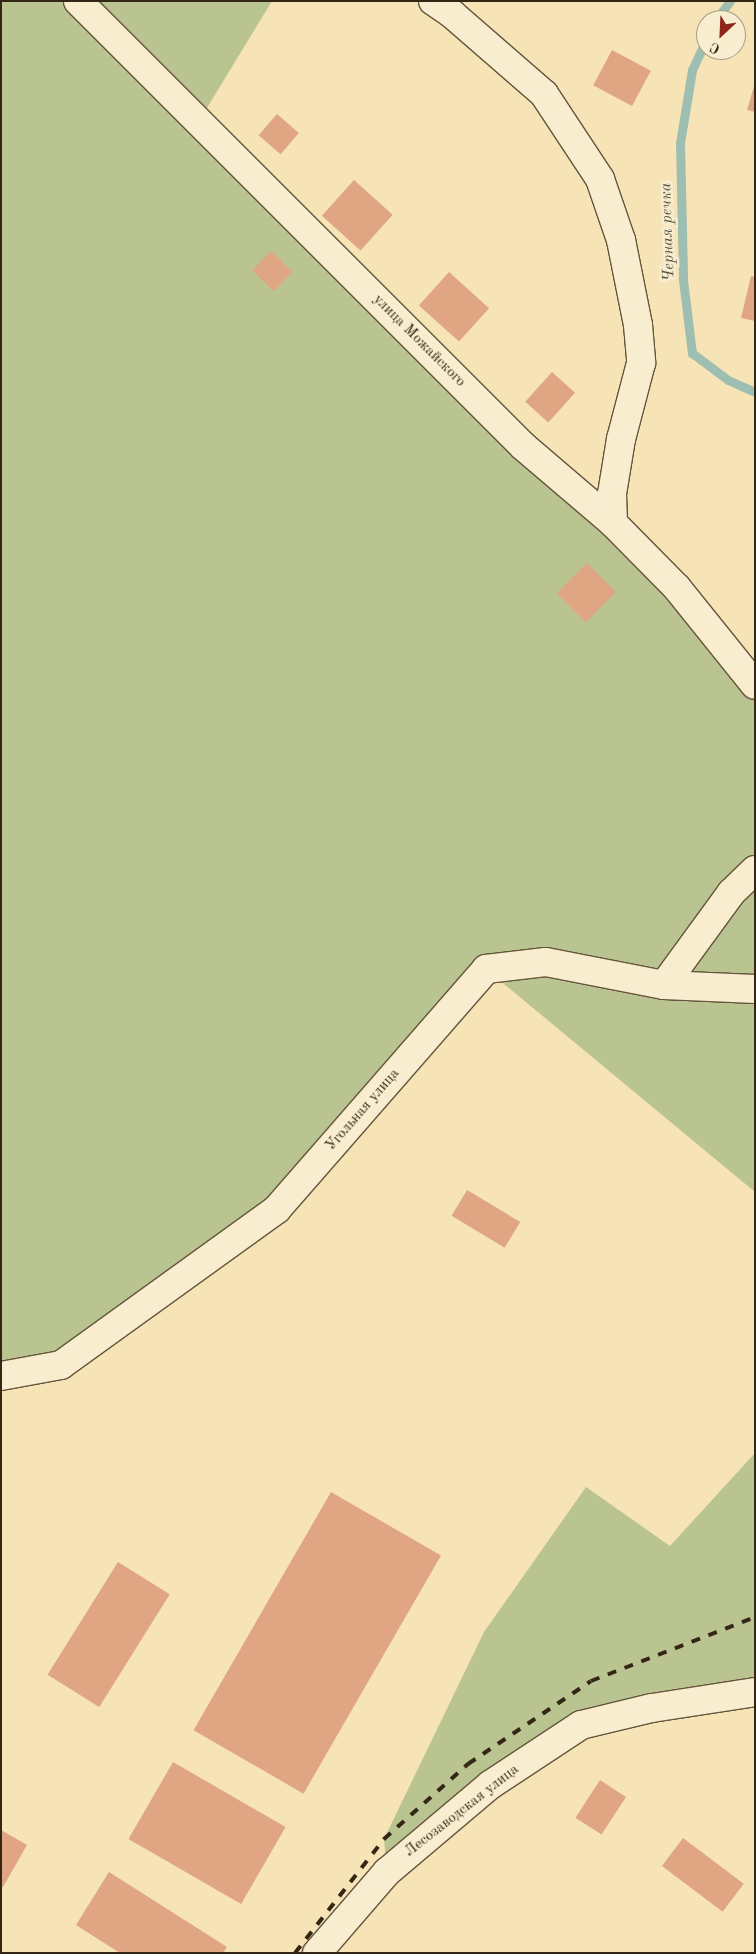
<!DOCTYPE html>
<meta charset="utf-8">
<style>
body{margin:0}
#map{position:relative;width:756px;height:1954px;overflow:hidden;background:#f6e3b6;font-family:"Old Standard TT",serif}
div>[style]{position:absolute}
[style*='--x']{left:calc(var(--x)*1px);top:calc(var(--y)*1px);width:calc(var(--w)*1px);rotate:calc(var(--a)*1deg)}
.green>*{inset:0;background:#bac490}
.stream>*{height:9px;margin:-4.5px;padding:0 4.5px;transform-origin:4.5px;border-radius:4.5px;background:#9dbeb1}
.building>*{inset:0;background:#e0a683;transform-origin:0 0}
.roads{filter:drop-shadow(1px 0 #64553c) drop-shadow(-1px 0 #64553c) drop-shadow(0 1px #64553c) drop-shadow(0 -1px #64553c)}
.street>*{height:28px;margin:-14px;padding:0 14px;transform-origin:14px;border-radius:14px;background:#f9edd0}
.rail>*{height:4px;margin-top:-2px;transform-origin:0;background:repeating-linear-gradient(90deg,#342614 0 9px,transparent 0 18px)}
span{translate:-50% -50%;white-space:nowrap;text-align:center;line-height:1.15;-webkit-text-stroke:5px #f9edd0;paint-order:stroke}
.street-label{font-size:15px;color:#342614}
.water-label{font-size:16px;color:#545443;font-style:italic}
.frame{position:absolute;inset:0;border:2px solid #342614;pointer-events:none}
.north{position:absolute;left:696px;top:10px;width:50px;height:50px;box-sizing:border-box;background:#f9edd0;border:1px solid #aa9d85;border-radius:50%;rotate:205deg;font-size:14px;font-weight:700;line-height:20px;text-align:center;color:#342614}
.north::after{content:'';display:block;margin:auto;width:18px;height:22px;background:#8f2418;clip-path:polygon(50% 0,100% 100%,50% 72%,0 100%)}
</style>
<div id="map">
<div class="green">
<div style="clip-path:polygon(1px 1px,272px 1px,199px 121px,755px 685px,755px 1192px,486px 969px,277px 1209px,61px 1365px,1px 1376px)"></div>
<div style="clip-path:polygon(755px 1453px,755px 1692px,581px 1725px,387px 1872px,384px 1839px,484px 1632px,586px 1487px,670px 1546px)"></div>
</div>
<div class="stream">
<div style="--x:716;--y:20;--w:24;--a:-54"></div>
<div style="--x:706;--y:40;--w:33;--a:115"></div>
<div style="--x:692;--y:70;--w:74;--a:99.3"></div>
<div style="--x:680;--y:143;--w:137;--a:88.7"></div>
<div style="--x:683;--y:280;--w:74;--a:83"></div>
<div style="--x:692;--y:353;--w:45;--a:36.9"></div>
<div style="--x:728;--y:380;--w:30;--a:24"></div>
</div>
<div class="building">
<div style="left:612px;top:50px;width:44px;height:40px;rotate:28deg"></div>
<div style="clip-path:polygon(754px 86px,755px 86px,755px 112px,747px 110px)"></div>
<div style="left:277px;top:114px;width:29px;height:28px;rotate:41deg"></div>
<div style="left:354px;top:180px;width:52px;height:48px;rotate:42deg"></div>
<div style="left:271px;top:251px;width:30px;height:27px;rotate:44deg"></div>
<div style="left:449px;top:272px;width:54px;height:45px;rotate:42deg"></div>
<div style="clip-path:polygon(751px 276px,755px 277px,755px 321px,741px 318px)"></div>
<div style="left:552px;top:372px;width:31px;height:40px;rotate:42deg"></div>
<div style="left:587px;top:563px;width:41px;height:43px;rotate:45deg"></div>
<div style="left:467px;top:1190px;width:62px;height:30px;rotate:31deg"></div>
<div style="left:331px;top:1492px;width:127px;height:275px;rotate:30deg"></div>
<div style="left:118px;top:1562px;width:61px;height:133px;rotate:32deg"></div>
<div style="left:173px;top:1762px;width:130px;height:89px;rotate:30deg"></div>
<div style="left:600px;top:1780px;width:31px;height:45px;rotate:33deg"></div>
<div style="clip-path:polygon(1px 1830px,27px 1845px,3px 1887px,1px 1886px)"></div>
<div style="left:683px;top:1838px;width:76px;height:35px;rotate:37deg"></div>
<div style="clip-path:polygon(109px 1872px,227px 1947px,223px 1953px,120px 1953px,76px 1925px)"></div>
</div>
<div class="roads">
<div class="street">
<div style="--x:78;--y:1;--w:629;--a:45"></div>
<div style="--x:523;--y:446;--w:118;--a:40.5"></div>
<div style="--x:613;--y:523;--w:91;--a:45.4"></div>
<div style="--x:677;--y:588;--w:124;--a:51.2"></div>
<div style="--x:433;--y:1;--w:23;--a:34"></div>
<div style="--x:452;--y:14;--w:122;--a:41"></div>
<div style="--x:544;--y:94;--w:102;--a:56.6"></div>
<div style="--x:600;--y:179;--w:65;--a:71"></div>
<div style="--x:621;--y:240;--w:87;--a:78.7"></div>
<div style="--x:638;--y:325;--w:38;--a:85"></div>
<div style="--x:641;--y:363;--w:79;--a:104.7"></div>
<div style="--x:621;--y:439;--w:56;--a:99.3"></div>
<div style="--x:612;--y:494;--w:29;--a:88"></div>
<div style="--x:664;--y:985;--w:114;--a:-53.9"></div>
<div style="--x:731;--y:893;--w:33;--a:-44"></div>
<div style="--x:1;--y:1376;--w:61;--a:-10.4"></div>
<div style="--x:61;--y:1365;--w:266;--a:-35.8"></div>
<div style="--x:277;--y:1209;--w:318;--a:-48.9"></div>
<div style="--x:486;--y:969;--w:60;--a:-6.7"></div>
<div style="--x:546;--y:962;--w:120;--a:11"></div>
<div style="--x:664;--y:985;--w:91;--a:2.5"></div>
<div style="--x:317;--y:1953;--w:107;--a:-49.2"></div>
<div style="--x:387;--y:1872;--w:135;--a:-40.2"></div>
<div style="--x:490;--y:1785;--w:109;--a:-33.4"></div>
<div style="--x:581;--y:1725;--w:73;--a:-13.5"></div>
<div style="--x:652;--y:1708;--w:104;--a:-8.8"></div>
</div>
</div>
<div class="rail">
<div style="--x:295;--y:1953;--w:145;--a:-52"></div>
<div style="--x:384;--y:1839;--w:113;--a:-41.8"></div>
<div style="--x:468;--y:1764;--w:148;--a:-34"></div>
<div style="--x:591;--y:1681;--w:176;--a:-21.3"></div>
</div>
<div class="street-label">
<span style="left:419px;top:341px;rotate:45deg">улица Можайского</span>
<span style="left:363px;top:1110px;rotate:-49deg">Угольная улица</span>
<span style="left:462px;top:1811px;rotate:-38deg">Лесозаводская улица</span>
</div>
<div class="water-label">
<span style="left:668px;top:232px;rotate:-92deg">Черная речка</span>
</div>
<div class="frame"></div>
<div class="north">С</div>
</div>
